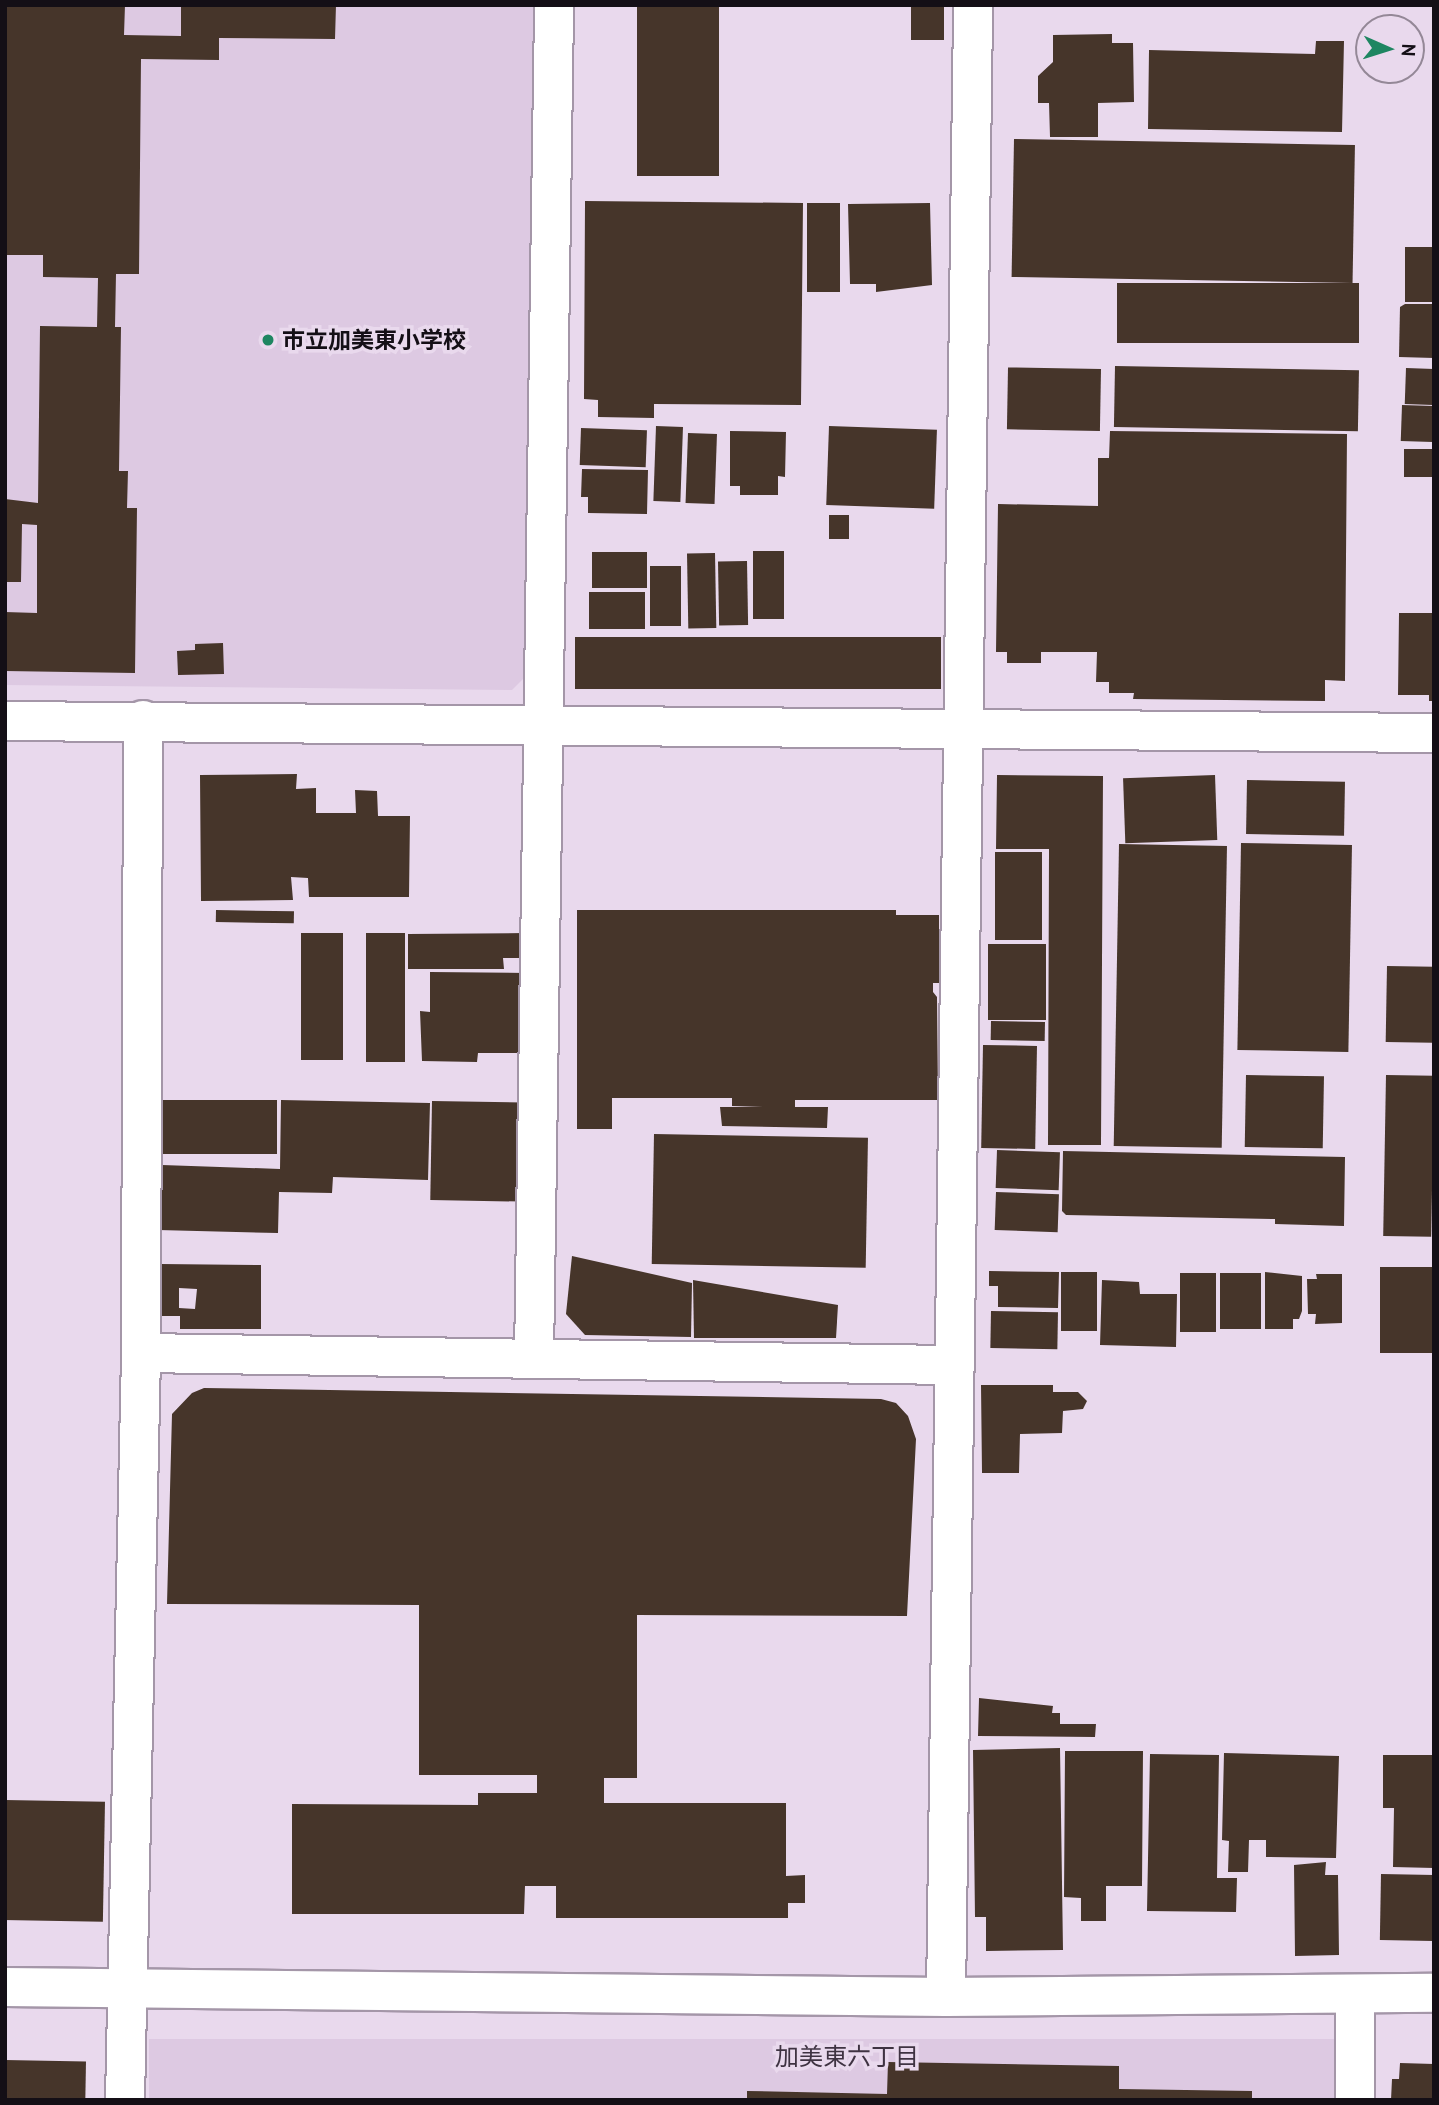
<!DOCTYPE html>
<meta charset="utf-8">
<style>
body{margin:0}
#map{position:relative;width:1439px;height:2105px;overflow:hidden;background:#e9d9ed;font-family:"PT Sans","Noto Sans JP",sans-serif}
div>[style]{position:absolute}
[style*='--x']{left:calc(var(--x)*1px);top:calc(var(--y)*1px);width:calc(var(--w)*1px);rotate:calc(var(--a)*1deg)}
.built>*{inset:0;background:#ddc9e2;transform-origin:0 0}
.building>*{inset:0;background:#46352a;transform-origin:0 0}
.roads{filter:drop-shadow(2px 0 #a496a8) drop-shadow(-2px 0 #a496a8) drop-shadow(0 2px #a496a8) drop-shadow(0 -2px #a496a8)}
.minor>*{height:38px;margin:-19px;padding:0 19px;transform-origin:19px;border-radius:19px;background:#fff}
.tertiary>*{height:38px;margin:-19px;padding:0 19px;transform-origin:19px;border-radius:19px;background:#fff}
.dots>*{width:19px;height:19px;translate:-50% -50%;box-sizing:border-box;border:4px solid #e9d9ed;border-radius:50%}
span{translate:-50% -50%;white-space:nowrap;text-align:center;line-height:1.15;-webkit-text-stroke:7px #e9d9ed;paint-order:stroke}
.poi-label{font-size:23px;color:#140f16;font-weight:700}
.left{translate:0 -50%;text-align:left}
.neighbourhood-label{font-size:24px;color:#3f3342}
.frame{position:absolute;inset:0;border:7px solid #140f16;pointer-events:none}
.north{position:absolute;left:1355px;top:14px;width:70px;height:70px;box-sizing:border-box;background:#e9d9ed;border:2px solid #948897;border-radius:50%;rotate:93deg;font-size:19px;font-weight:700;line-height:28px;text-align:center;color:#140f16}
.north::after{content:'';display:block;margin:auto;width:24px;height:32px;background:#1e8661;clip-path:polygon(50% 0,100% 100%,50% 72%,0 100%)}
</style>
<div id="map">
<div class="built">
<div style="clip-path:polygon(5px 5px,534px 5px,527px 675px,512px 690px,5px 685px)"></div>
<div style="left:149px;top:2039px;width:1200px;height:61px"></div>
</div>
<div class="building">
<div style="clip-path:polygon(5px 5px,125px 5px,124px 35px,181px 36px,181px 5px,336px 5px,335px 39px,219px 38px,219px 60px,141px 59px,139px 274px,116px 274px,115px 327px,121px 327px,119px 471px,128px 471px,127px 508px,137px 508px,135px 673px,5px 671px,5px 612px,37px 613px,37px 525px,22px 524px,21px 582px,5px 582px,5px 499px,38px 503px,40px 326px,97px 327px,98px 278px,43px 277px,43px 255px,5px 255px)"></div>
<div style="left:637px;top:5px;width:82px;height:171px"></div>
<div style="left:911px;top:5px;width:33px;height:35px"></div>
<div style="clip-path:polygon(1112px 34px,1112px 43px,1133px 43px,1134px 102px,1098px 103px,1098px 137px,1050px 137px,1049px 103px,1038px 103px,1038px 76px,1053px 62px,1053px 35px)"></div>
<div style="clip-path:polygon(1316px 41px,1344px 41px,1342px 132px,1148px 129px,1149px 50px,1315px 54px)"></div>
<div style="left:1014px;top:139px;width:341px;height:138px;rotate:1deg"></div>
<div style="clip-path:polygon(585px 201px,803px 203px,801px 405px,654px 404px,654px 418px,598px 417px,598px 400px,584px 399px)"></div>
<div style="left:807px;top:203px;width:33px;height:89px"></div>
<div style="clip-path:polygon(930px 203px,932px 285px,876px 292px,876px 284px,850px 284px,848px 204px)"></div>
<div style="left:1405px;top:247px;width:29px;height:55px"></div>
<div style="left:1117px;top:283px;width:242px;height:60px"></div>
<div style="clip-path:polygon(1405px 304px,1434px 304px,1434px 358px,1399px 357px,1400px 307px)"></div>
<div style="left:1115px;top:366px;width:244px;height:61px;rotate:1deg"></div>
<div style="left:1406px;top:368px;width:28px;height:36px;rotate:2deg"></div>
<div style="left:1101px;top:369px;width:62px;height:93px;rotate:91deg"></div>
<div style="left:1402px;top:405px;width:32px;height:36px;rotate:2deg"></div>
<div style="left:656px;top:426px;width:27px;height:75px;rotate:2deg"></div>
<div style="left:829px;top:426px;width:108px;height:79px;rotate:2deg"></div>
<div style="left:581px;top:428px;width:66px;height:37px;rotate:2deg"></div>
<div style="clip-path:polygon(730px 431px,786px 432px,785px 477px,778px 476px,778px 495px,740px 495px,740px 486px,730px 486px)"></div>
<div style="clip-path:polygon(1110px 431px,1347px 434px,1345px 681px,1325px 680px,1325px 701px,1133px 699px,1134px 693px,1109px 693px,1109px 682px,1096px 682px,1097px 652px,1041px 652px,1041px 663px,1007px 663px,1007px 652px,996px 652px,998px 504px,1098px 506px,1098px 458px,1109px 458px)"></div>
<div style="left:688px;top:433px;width:29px;height:70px;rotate:2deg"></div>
<div style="left:1404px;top:449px;width:30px;height:28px"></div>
<div style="clip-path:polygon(582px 469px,648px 470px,647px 514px,588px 513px,588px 497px,581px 497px)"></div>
<div style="left:849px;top:515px;width:24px;height:20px;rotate:90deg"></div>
<div style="left:753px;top:551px;width:31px;height:68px"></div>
<div style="left:592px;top:552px;width:55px;height:36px"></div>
<div style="left:715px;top:553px;width:75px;height:28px;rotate:89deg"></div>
<div style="left:747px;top:561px;width:64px;height:29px;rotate:89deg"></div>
<div style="left:650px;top:566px;width:31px;height:60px"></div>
<div style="left:589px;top:592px;width:56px;height:37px"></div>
<div style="clip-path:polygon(1399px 613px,1434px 613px,1434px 701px,1429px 701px,1429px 695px,1398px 695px)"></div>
<div style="left:941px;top:637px;width:52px;height:366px;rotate:90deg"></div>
<div style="clip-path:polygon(223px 643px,224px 674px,178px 675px,177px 651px,195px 650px,195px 644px)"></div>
<div style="clip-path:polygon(297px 774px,296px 789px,316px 788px,316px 813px,356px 813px,355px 790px,377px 791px,378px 816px,410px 816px,409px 897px,309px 897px,308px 878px,291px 877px,293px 900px,201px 901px,200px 775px)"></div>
<div style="clip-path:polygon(997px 775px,1103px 776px,1101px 1145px,1048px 1145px,1049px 849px,996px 849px)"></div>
<div style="left:1215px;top:775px;width:65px;height:92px;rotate:88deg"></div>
<div style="left:1247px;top:780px;width:98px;height:54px;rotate:1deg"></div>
<div style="left:1241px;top:843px;width:111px;height:207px;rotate:1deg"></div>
<div style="left:1119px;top:844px;width:108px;height:302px;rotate:1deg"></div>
<div style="left:995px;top:852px;width:47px;height:88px"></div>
<div style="left:216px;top:910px;width:78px;height:12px;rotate:1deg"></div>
<div style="clip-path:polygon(577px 910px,896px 910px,896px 915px,939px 915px,939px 983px,933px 983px,933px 992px,937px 997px,938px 1100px,795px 1100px,795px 1107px,828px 1107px,827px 1128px,722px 1126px,720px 1107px,763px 1107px,732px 1106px,732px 1098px,612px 1098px,612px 1129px,577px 1129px)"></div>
<div style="left:301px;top:933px;width:42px;height:127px"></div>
<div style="left:366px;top:933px;width:39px;height:129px"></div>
<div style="clip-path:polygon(525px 933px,525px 958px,503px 958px,504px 969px,408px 969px,408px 934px)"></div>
<div style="left:988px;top:944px;width:58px;height:76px"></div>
<div style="left:1387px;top:966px;width:47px;height:76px;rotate:1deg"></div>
<div style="clip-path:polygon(430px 972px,526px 973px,525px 1053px,478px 1053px,477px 1062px,422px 1061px,420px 1011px,430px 1012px)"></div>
<div style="left:991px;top:1021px;width:54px;height:19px;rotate:1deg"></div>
<div style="left:983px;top:1045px;width:54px;height:103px;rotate:1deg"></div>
<div style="left:1246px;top:1075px;width:78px;height:72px;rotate:1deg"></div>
<div style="left:1386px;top:1075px;width:48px;height:161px;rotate:1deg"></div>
<div style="left:158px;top:1100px;width:119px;height:54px"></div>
<div style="clip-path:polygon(281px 1100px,430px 1103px,428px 1180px,333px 1177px,332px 1193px,279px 1192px,278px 1233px,158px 1230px,162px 1165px,280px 1169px)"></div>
<div style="left:432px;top:1101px;width:92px;height:99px;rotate:1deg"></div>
<div style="left:654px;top:1134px;width:214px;height:130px;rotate:1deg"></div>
<div style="left:997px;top:1150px;width:63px;height:38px;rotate:2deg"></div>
<div style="clip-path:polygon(1063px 1151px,1345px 1157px,1344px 1226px,1275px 1224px,1275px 1219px,1066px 1215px,1062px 1211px)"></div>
<div style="left:996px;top:1192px;width:63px;height:38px;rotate:2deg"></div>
<div style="clip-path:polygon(572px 1256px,692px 1283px,691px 1337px,585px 1335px,566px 1314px)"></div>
<div style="clip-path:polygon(evenodd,160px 1264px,261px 1265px,261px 1329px,180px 1329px,180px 1316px,152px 1316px,160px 1264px,179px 1288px,197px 1289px,195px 1309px,179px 1308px,179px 1288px)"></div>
<div style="left:1380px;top:1267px;width:54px;height:86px"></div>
<div style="clip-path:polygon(989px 1271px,1059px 1272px,1058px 1308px,998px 1307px,998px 1286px,989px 1286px)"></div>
<div style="left:1061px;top:1272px;width:36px;height:59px"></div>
<div style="clip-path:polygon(1265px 1272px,1302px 1276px,1302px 1311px,1299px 1319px,1293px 1319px,1293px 1329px,1265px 1329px)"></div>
<div style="left:1180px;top:1273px;width:36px;height:59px"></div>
<div style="left:1220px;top:1273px;width:41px;height:56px"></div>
<div style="clip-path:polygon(1316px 1274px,1342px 1274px,1342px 1323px,1315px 1324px,1316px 1314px,1308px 1314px,1307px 1279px,1317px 1279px)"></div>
<div style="clip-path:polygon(693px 1280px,838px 1305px,836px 1338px,694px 1338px)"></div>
<div style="clip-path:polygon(1102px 1280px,1139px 1282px,1140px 1294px,1177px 1294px,1176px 1347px,1100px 1345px)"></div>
<div style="left:991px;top:1311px;width:67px;height:37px;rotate:1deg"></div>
<div style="clip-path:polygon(981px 1385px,1053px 1385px,1053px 1392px,1078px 1392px,1087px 1401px,1083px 1409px,1063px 1411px,1062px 1433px,1020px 1434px,1019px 1473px,982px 1473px)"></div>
<div style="clip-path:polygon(204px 1388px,881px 1399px,896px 1403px,908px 1416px,916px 1439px,907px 1616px,637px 1615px,637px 1778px,604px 1778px,604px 1803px,786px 1803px,786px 1876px,805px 1875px,805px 1903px,788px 1903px,788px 1918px,556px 1918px,556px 1886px,525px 1886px,524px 1914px,292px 1914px,292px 1804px,478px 1805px,478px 1793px,537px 1793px,537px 1775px,419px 1775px,419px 1605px,167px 1604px,172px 1414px,192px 1393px)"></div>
<div style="clip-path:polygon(979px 1698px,1053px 1706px,1052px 1713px,1060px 1713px,1060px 1724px,1096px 1724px,1095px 1737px,978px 1736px)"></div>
<div style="clip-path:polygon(1060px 1748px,1063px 1950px,986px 1951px,986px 1917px,975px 1917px,973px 1750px)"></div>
<div style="clip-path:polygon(1065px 1751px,1143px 1751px,1142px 1886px,1106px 1886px,1106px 1921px,1081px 1921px,1081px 1898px,1064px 1897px)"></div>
<div style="clip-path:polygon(1224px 1753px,1339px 1756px,1336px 1858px,1266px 1857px,1266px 1840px,1249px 1840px,1248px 1872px,1228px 1872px,1229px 1841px,1222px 1840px)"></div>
<div style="clip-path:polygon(1150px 1754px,1219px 1755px,1217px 1878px,1237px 1878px,1236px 1912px,1147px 1911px)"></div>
<div style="clip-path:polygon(1383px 1755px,1434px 1755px,1434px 1868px,1393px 1867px,1394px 1808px,1383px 1808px)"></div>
<div style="left:5px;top:1800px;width:100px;height:120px;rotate:1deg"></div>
<div style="clip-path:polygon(1326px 1862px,1325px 1875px,1338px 1875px,1339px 1955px,1295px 1956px,1294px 1865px)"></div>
<div style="left:1381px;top:1874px;width:53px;height:66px;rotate:1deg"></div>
<div style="left:5px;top:2060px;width:81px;height:40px;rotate:1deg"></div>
<div style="clip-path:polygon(888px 2062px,1119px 2066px,1119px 2089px,1252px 2091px,1252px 2100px,747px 2100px,747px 2091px,887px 2094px)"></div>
<div style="clip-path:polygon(1400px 2063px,1434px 2064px,1434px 2100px,1391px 2100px,1392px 2079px,1399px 2079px)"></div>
</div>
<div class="roads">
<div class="minor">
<div style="--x:5;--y:721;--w:1429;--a:0.48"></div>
<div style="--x:141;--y:1353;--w:813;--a:0.85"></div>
<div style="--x:534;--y:1358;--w:1353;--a:-89.15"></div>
<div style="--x:1355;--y:1994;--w:106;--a:90"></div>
<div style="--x:946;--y:1997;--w:1992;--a:-89.22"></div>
<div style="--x:125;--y:2100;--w:747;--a:-88.77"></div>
<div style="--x:141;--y:1353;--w:633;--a:-89.82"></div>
</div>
<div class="tertiary">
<div style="--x:5;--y:1987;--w:941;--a:0.61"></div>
<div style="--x:946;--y:1997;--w:488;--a:-0.5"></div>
</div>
</div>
<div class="dots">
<div style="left:268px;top:340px;background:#1e8661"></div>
</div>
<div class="poi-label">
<span class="left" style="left:282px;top:340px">市立加美東小学校</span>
</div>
<div class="neighbourhood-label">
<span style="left:847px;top:2057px">加美東六丁目</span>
</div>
<div class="frame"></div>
<div class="north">N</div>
</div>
